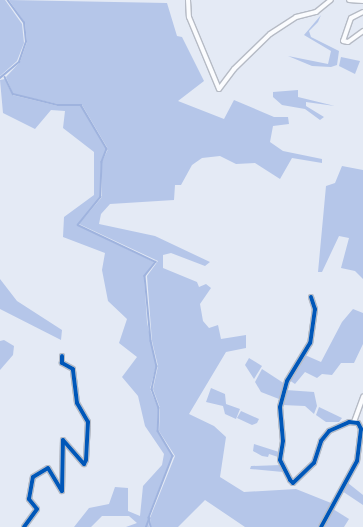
<!DOCTYPE html>
<style>
body{margin:0}
#map{position:relative;width:363px;height:527px;overflow:hidden;background:#e4eaf5;font-family:"Titillium Web",sans-serif}
div>[style]{position:absolute}
[style*='--x']{left:calc(var(--x)*1px);top:calc(var(--y)*1px);width:calc(var(--w)*1px);rotate:calc(var(--a)*1deg)}
.forest>*{inset:0;background:#b5c6e9}
.stream>*{height:1.5px;margin:-0.75px;padding:0 0.75px;transform-origin:0.75px;border-radius:0.75px;background:#9fb3de}
.roads{filter:drop-shadow(1px 0 #b6bbc5) drop-shadow(-1px 0 #b6bbc5) drop-shadow(0 1px #b6bbc5) drop-shadow(0 -1px #b6bbc5)}
.minor>*{height:4px;margin:-2px;padding:0 2px;transform-origin:2px;border-radius:2px;background:#fbfcfe}
.cycleway>*{height:4px;margin:-2px;padding:0 2px;transform-origin:2px;border-radius:2px;background:#0057b8}
span{translate:-50% -50%;white-space:nowrap;text-align:center;line-height:1.15;-webkit-text-stroke:4px #eef4ff;paint-order:stroke}
</style>
<div id="map">
<div class="forest">
<div style="clip-path:polygon(0 0,5px 0,22px 24px,24px 43px,17px 61px,0 76px)"></div>
<div style="clip-path:polygon(9px 0,167px 3px,177px 36px,182px 37px,204px 81px,178px 101px,224px 119px,234px 100px,274px 117px,288px 117px,289px 124px,273px 126px,270px 142px,283px 151px,322px 159px,322px 163px,292px 158px,280px 179px,255px 163px,236px 164px,220px 156px,202px 158px,192px 165px,181px 185px,175px 185px,174px 200px,110px 204px,101px 214px,99px 224px,155px 236px,210px 262px,205px 266px,171px 253px,163px 255px,163px 268px,197px 282px,199px 287px,206px 284px,211px 288px,200px 304px,203px 321px,209px 328px,218px 325px,221px 339px,246px 335px,246px 348px,226px 352px,189px 414px,214px 426px,226px 437px,220px 477px,244px 492px,296px 489px,331px 503px,319px 527px,245px 527px,205px 500px,178px 527px,151px 527px,150px 518px,175px 456px,159px 431px,160px 408px,153px 389px,158px 366px,152px 341px,147px 276px,158px 261px,79px 224px,102px 197px,102px 162px,108px 149px,82px 105px,58px 104px,13px 94px,6px 77px,20px 62px,27px 42px,25px 23px)"></div>
<div style="clip-path:polygon(321px 15px,318px 22px,309px 31px,311px 37px,339px 51px,337px 65px,331px 67px,312px 66px,288px 56px,328px 64px,331px 51px,304px 35px)"></div>
<div style="clip-path:polygon(341px 57px,360px 61px,355px 74px,339px 66px)"></div>
<div style="clip-path:polygon(5px 79px,12px 95px,58px 106px,81px 106px,106px 149px,101px 162px,100px 197px,77px 225px,154px 262px,144px 276px,147px 322px,156px 366px,150px 389px,158px 408px,157px 431px,172px 456px,148px 517px,149px 527px,126px 527px,137px 523px,129px 516px,102px 516px,91px 527px,74px 527px,89px 508px,109px 504px,115px 487px,128px 488px,128px 511px,140px 516px,143px 486px,162px 465px,164px 454px,145px 426px,138px 396px,122px 377px,137px 357px,119px 343px,127px 319px,108px 301px,102px 270px,105px 253px,63px 237px,64px 217px,94px 195px,94px 152px,63px 128px,65px 111px,51px 110px,35px 129px,3px 113px,0 80px)"></div>
<div style="clip-path:polygon(298px 90px,298px 97px,335px 106px,306px 102px,306px 106px,324px 117px,320px 120px,305px 109px,282px 105px,273px 97px,273px 92px)"></div>
<div style="clip-path:polygon(342px 166px,363px 170px,363px 279px,355px 271px,341px 268px,349px 238px,339px 236px,322px 272px,318px 272px,326px 186px,335px 183px)"></div>
<div style="clip-path:polygon(0 279px,17px 301px,62px 330px,61px 340px,0 309px)"></div>
<div style="clip-path:polygon(353px 309px,363px 313px,363px 344px,354px 363px,341px 363px,332px 375px,322px 374px,317px 378px,305px 372px,295px 384px,289px 380px,305px 355px,321px 362px,342px 322px)"></div>
<div style="clip-path:polygon(4px 340px,14px 346px,13px 355px,0 370px,0 341px)"></div>
<div style="clip-path:polygon(249px 358px,262px 366px,254px 379px,245px 365px)"></div>
<div style="clip-path:polygon(262px 369px,285px 384px,279px 399px,261px 392px,255px 382px)"></div>
<div style="clip-path:polygon(211px 388px,225px 394px,226px 404px,240px 409px,236px 419px,225px 414px,223px 406px,206px 402px)"></div>
<div style="clip-path:polygon(286px 390px,314px 392px,317px 406px,314px 414px,305px 406px,282px 405px)"></div>
<div style="clip-path:polygon(319px 407px,342px 418px,339px 422px,326px 422px,316px 415px)"></div>
<div style="clip-path:polygon(241px 411px,259px 419px,257px 423px,252px 425px,237px 418px)"></div>
<div style="clip-path:polygon(254px 444px,279px 452px,278px 457px,269px 454px,268px 457px,262px 456px,253px 451px)"></div>
<div style="clip-path:polygon(281px 465px,283px 472px,250px 469px,251px 466px)"></div>
<div style="clip-path:polygon(348px 483px,363px 495px,363px 505px,342px 491px)"></div>
<div style="clip-path:polygon(333px 509px,349px 519px,344px 527px,322px 527px)"></div>
</div>
<div class="stream">
<div style="--x:5;--y:77;--w:19;--a:65"></div>
<div style="--x:13;--y:94;--w:46;--a:13.7"></div>
<div style="--x:58;--y:105;--w:23;--a:0"></div>
<div style="--x:81;--y:105;--w:51;--a:59.4"></div>
<div style="--x:107;--y:149;--w:14;--a:111"></div>
<div style="--x:102;--y:162;--w:35;--a:92"></div>
<div style="--x:101;--y:197;--w:36;--a:129"></div>
<div style="--x:78;--y:225;--w:86;--a:25.4"></div>
<div style="--x:156;--y:262;--w:18;--a:128"></div>
<div style="--x:145;--y:276;--w:65;--a:84.7"></div>
<div style="--x:151;--y:341;--w:26;--a:77"></div>
<div style="--x:157;--y:366;--w:24;--a:102"></div>
<div style="--x:152;--y:389;--w:20;--a:70"></div>
<div style="--x:159;--y:408;--w:23;--a:92"></div>
<div style="--x:158;--y:431;--w:29;--a:59"></div>
<div style="--x:173;--y:456;--w:66;--a:111.2"></div>
<div style="--x:149;--y:518;--w:9;--a:77"></div>
<div style="--x:0;--y:78;--w:25;--a:-40"></div>
<div style="--x:19;--y:62;--w:21;--a:-71"></div>
<div style="--x:26;--y:42;--w:19;--a:-96"></div>
<div style="--x:24;--y:23;--w:29;--a:-126"></div>
<div style="--x:146;--y:527;--w:9;--a:-69"></div>
</div>
<div class="roads">
<div class="minor">
<div style="--x:188;--y:0;--w:17;--a:87"></div>
<div style="--x:189;--y:17;--w:78;--a:67.4"></div>
<div style="--x:219;--y:89;--w:25;--a:-53"></div>
<div style="--x:234;--y:69;--w:50;--a:-44.2"></div>
<div style="--x:270;--y:34;--w:31;--a:-33"></div>
<div style="--x:296;--y:17;--w:21;--a:-14"></div>
<div style="--x:316;--y:12;--w:19;--a:-39"></div>
<div style="--x:349;--y:0;--w:14;--a:4"></div>
<div style="--x:363;--y:12;--w:13;--a:153"></div>
<div style="--x:351;--y:18;--w:24;--a:109"></div>
<div style="--x:343;--y:41;--w:5;--a:11"></div>
<div style="--x:348;--y:42;--w:19;--a:-36"></div>
<div style="--x:311;--y:297;--w:13;--a:72"></div>
<div style="--x:315;--y:309;--w:34;--a:98"></div>
<div style="--x:310;--y:343;--w:44;--a:121.2"></div>
<div style="--x:287;--y:381;--w:27;--a:105"></div>
<div style="--x:280;--y:407;--w:34;--a:85"></div>
<div style="--x:283;--y:441;--w:19;--a:99"></div>
<div style="--x:280;--y:460;--w:22;--a:63"></div>
<div style="--x:290;--y:480;--w:4;--a:45"></div>
<div style="--x:293;--y:483;--w:29;--a:-44"></div>
<div style="--x:314;--y:463;--w:23;--a:-72"></div>
<div style="--x:321;--y:441;--w:13;--a:-51"></div>
<div style="--x:329;--y:431;--w:22;--a:-24"></div>
<div style="--x:349;--y:422;--w:9;--a:6"></div>
<div style="--x:358;--y:423;--w:7;--a:63"></div>
<div style="--x:361;--y:429;--w:32;--a:97"></div>
<div style="--x:357;--y:461;--w:75;--a:118.6"></div>
<div style="--x:354;--y:422;--w:27;--a:-70"></div>
<div style="--x:24;--y:527;--w:22;--a:-54"></div>
<div style="--x:37;--y:509;--w:13;--a:-129"></div>
<div style="--x:29;--y:499;--w:22;--a:-80"></div>
<div style="--x:33;--y:477;--w:17;--a:-31"></div>
<div style="--x:48;--y:468;--w:27;--a:59"></div>
<div style="--x:62;--y:491;--w:51;--a:-88.9"></div>
<div style="--x:63;--y:440;--w:32;--a:49"></div>
<div style="--x:84;--y:464;--w:4;--a:-63"></div>
<div style="--x:86;--y:460;--w:38;--a:-87"></div>
<div style="--x:88;--y:422;--w:22;--a:-120"></div>
<div style="--x:77;--y:403;--w:34;--a:-97"></div>
<div style="--x:73;--y:369;--w:13;--a:-151"></div>
<div style="--x:62;--y:363;--w:7;--a:-90"></div>
</div>
</div>
<div class="cycleway">
<div style="--x:311;--y:297;--w:13;--a:72"></div>
<div style="--x:315;--y:309;--w:34;--a:98"></div>
<div style="--x:310;--y:343;--w:44;--a:121.2"></div>
<div style="--x:287;--y:381;--w:27;--a:105"></div>
<div style="--x:280;--y:407;--w:34;--a:85"></div>
<div style="--x:283;--y:441;--w:19;--a:99"></div>
<div style="--x:280;--y:460;--w:22;--a:63"></div>
<div style="--x:290;--y:480;--w:4;--a:45"></div>
<div style="--x:293;--y:483;--w:29;--a:-44"></div>
<div style="--x:314;--y:463;--w:23;--a:-72"></div>
<div style="--x:321;--y:441;--w:13;--a:-51"></div>
<div style="--x:329;--y:431;--w:22;--a:-24"></div>
<div style="--x:349;--y:422;--w:9;--a:6"></div>
<div style="--x:358;--y:423;--w:7;--a:63"></div>
<div style="--x:361;--y:429;--w:32;--a:97"></div>
<div style="--x:357;--y:461;--w:75;--a:118.6"></div>
<div style="--x:24;--y:527;--w:22;--a:-54"></div>
<div style="--x:37;--y:509;--w:13;--a:-129"></div>
<div style="--x:29;--y:499;--w:22;--a:-80"></div>
<div style="--x:33;--y:477;--w:17;--a:-31"></div>
<div style="--x:48;--y:468;--w:27;--a:59"></div>
<div style="--x:62;--y:491;--w:51;--a:-88.9"></div>
<div style="--x:63;--y:440;--w:32;--a:49"></div>
<div style="--x:84;--y:464;--w:4;--a:-63"></div>
<div style="--x:86;--y:460;--w:38;--a:-87"></div>
<div style="--x:88;--y:422;--w:22;--a:-120"></div>
<div style="--x:77;--y:403;--w:34;--a:-97"></div>
<div style="--x:73;--y:369;--w:13;--a:-151"></div>
<div style="--x:62;--y:363;--w:7;--a:-90"></div>
</div>
</div>
